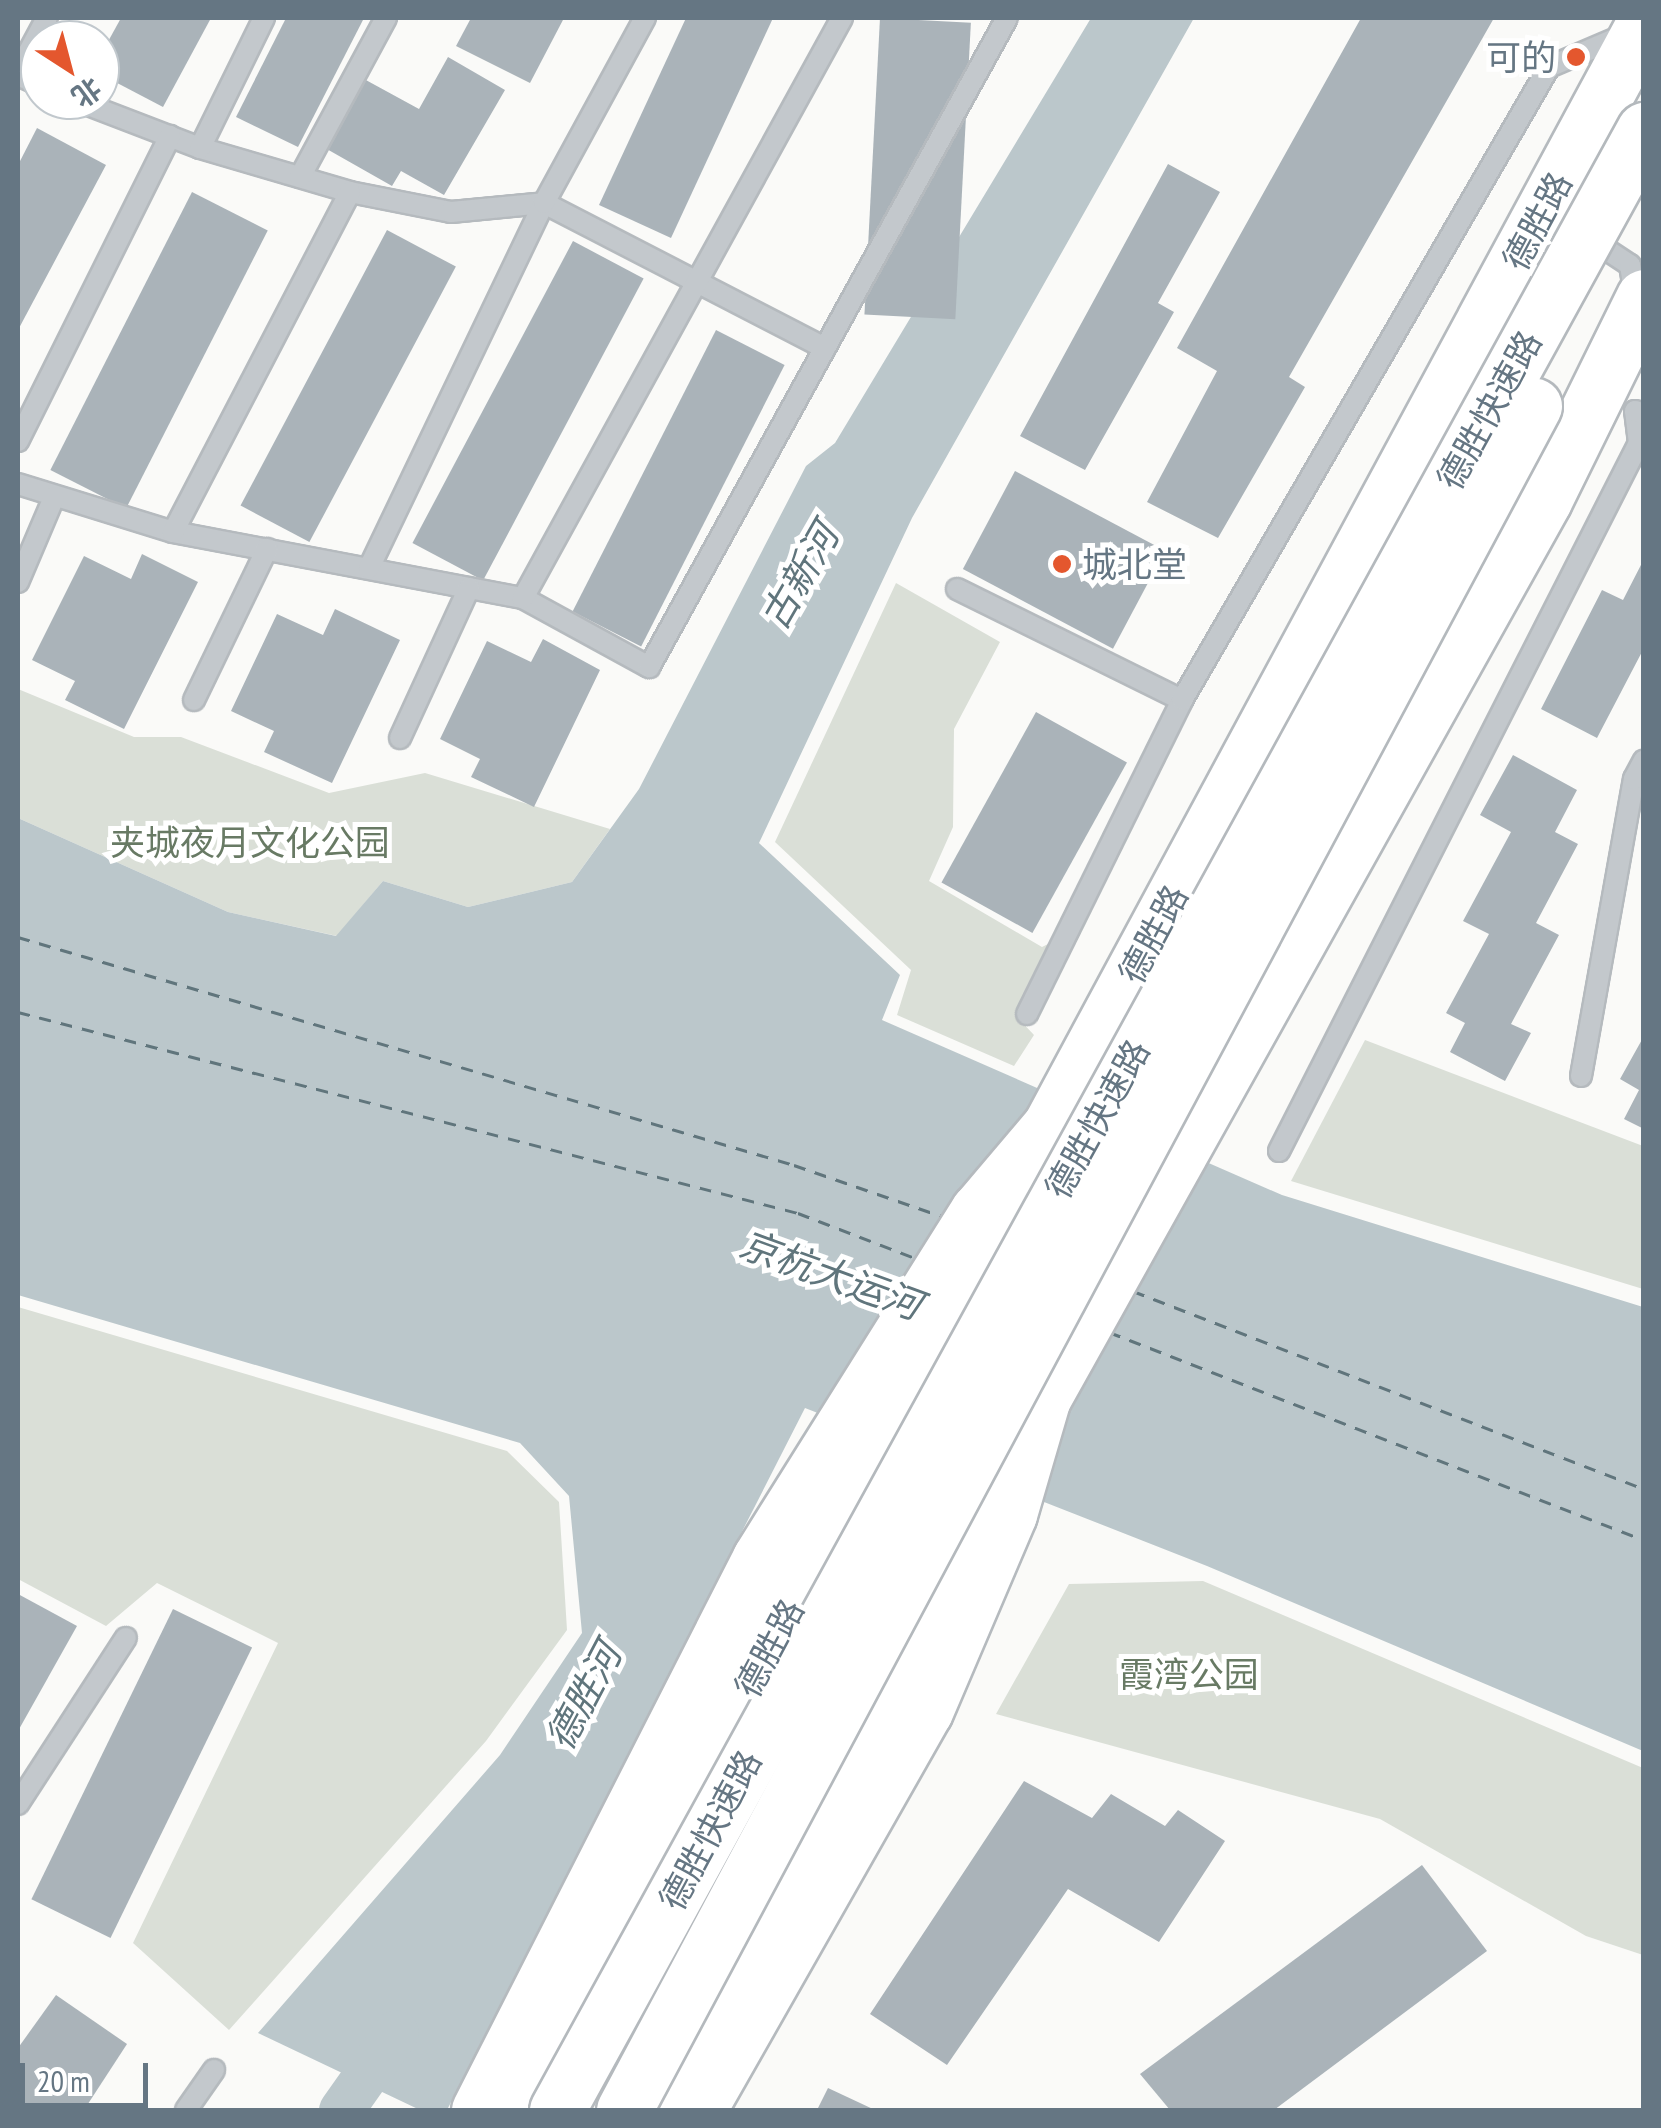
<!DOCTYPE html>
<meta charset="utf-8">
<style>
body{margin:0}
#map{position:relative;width:1661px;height:2128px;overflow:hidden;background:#fafaf8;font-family:"PT Sans Narrow","Noto Sans SC",sans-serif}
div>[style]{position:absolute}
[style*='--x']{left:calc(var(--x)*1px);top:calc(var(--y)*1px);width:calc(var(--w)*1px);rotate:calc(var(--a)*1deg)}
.green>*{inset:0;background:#dadfd7}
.water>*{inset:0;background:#bbc7cb}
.canal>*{height:45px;margin:-22.5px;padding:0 22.5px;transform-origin:22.5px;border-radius:22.5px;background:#bbc7cb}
.ferry>*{height:2.5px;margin-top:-1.25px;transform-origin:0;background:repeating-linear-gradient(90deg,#60757c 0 12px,transparent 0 22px)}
.building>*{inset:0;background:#aab3b9;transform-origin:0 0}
.roads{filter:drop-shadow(2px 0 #b5babe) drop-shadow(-2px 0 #b5babe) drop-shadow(0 2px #b5babe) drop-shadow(0 -2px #b5babe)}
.service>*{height:20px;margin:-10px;padding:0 10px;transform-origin:10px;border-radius:10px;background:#c3c8cc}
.primary>*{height:55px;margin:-27.5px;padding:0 27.5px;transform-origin:27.5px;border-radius:27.5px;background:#fff}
.trunk>*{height:55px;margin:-27.5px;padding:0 27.5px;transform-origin:27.5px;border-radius:27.5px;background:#fff}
.bridges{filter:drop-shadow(2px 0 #b4b9bd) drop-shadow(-2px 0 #b4b9bd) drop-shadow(0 2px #b4b9bd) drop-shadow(0 -2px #b4b9bd)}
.trunk-bridge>*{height:55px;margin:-27.5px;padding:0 27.5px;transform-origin:27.5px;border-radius:27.5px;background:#fff}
.dots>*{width:28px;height:28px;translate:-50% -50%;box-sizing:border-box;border:5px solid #fff;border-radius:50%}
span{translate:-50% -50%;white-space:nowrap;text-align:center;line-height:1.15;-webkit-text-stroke:10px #fff;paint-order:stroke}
.poi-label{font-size:35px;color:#657683}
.right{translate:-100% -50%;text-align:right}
.left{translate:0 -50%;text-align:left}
.street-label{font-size:35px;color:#657683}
.park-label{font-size:35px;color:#687a64}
.water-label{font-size:38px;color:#60757c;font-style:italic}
.frame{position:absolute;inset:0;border:20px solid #657683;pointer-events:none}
.north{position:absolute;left:20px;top:20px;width:100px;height:100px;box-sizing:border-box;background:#fff;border:2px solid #c1c8cd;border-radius:50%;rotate:144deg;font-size:28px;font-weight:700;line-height:40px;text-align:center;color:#657683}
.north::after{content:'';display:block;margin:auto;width:35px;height:45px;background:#e4572e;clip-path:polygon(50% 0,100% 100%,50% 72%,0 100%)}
.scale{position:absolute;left:20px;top:2063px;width:128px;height:45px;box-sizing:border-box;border:5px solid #657683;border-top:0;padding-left:12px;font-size:30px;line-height:35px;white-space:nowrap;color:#657683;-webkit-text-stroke:8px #fff;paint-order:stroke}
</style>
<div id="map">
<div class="green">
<div style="clip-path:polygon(896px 583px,1000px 642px,954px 729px,953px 827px,929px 881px,1042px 947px,1054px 941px,1016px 1016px,1034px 1035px,1014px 1066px,897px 1015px,911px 970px,775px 842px)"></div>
<div style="clip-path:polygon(18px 689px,134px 737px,181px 737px,329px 793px,425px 773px,610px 829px,572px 882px,468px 907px,383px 881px,337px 936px,228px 912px,18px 818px)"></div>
<div style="clip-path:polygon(1365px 1040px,1643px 1146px,1643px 1289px,1291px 1181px)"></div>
<div style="clip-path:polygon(18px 1307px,507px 1451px,559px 1502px,567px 1630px,486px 1741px,229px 2030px,133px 1943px,278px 1643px,157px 1583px,106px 1626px,18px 1579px)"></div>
<div style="clip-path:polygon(1203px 1581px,1643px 1768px,1643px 1955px,1586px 1936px,1380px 1819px,996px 1714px,1069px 1584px)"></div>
</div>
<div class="water">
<div style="clip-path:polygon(1091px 18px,1194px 18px,912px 518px,759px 843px,900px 975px,882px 1020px,1282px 1195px,1643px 1307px,1643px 1751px,1207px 1566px,805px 1408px,447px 2110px,420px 2110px,258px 2033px,500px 1755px,582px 1633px,569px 1496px,520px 1443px,18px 1295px,18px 818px,228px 912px,336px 936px,383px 881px,468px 907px,572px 882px,639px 789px,806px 466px,835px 443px)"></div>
</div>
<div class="canal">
<div style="--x:341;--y:2110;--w:95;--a:-54.8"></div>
</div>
<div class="ferry">
<div style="--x:18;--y:937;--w:809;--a:16.37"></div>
<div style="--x:794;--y:1165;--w:159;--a:19.1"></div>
<div style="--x:18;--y:1012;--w:805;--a:14.45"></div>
<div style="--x:798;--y:1213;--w:125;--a:21"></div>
<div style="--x:1133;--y:1291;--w:548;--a:21.18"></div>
<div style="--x:1109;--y:1332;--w:574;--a:21.25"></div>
</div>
<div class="building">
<div style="clip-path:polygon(121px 18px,211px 18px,163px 107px,100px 74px,100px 56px)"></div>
<div style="clip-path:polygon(286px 18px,364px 18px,298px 147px,236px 117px)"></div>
<div style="clip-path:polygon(471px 18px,564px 18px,530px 83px,456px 46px)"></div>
<div style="clip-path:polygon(686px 18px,773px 18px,671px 238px,599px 205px)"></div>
<div style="left:880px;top:18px;width:91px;height:297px;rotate:3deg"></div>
<div style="clip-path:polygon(1361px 18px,1494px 18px,1289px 377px,1305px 387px,1218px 538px,1147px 502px,1217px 371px,1177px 348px)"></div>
<div style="clip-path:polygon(448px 57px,505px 90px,444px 195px,401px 171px,392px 186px,325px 148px,364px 79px,419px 109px)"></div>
<div style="clip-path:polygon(37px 128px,106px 165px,18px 330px,18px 165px)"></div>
<div style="clip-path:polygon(1168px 164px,1220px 192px,1158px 303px,1174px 312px,1085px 470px,1020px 436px)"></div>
<div style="left:192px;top:192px;width:85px;height:312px;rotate:27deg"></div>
<div style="left:387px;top:230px;width:78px;height:312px;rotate:28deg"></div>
<div style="left:573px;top:241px;width:80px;height:342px;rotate:28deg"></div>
<div style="left:716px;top:330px;width:77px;height:316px;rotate:27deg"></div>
<div style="left:1015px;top:471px;width:170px;height:111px;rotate:28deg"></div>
<div style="clip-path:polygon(142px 554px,198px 582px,124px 729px,65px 700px,75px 681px,32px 660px,84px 556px,131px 579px)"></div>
<div style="clip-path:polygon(1644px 559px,1644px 648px,1597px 738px,1541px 709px,1602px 590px,1623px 600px)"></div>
<div style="clip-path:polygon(335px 609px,400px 640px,332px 783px,264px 752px,274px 731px,231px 711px,277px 614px,323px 635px)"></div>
<div style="clip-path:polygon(543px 639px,600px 670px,534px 807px,471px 777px,480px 759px,440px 739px,487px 641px,531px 662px)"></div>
<div style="left:1036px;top:712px;width:104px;height:195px;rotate:29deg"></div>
<div style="clip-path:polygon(1513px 755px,1577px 790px,1555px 832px,1578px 844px,1536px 923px,1559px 935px,1511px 1024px,1531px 1033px,1505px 1081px,1450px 1052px,1465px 1023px,1446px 1013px,1489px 934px,1463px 921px,1511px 832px,1480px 815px)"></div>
<div style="clip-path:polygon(1644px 1036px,1644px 1129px,1624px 1119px,1639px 1090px,1620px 1079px)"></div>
<div style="clip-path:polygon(18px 1594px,77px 1626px,18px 1731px)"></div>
<div style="left:173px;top:1609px;width:88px;height:323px;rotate:26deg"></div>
<div style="clip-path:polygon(1024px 1781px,1092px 1818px,1111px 1794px,1165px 1826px,1178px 1810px,1225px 1841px,1159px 1942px,1068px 1889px,947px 2065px,870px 2014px)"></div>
<div style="clip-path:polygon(1422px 1865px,1487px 1951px,1274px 2110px,1170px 2110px,1140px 2074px)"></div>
<div style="clip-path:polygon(56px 1995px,127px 2044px,84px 2110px,18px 2110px,18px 2048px)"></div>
<div style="clip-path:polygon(828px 2088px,875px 2110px,817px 2110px)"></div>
</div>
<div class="roads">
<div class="service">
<div style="--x:18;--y:72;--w:61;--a:-61.8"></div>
<div style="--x:18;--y:75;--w:24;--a:24"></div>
<div style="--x:75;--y:100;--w:134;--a:21"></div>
<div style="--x:200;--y:148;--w:156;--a:16.3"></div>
<div style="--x:350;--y:192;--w:103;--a:11.2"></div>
<div style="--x:451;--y:212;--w:93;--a:-5.5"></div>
<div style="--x:544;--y:203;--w:316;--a:27.3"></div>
<div style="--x:200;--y:148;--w:145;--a:-63.8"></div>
<div style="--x:300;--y:177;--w:181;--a:-61.6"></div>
<div style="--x:1589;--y:238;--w:49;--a:33.4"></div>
<div style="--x:1630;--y:265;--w:32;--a:81"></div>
<div style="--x:18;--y:441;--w:341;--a:-63.5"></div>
<div style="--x:18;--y:484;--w:162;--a:17.2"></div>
<div style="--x:173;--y:532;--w:356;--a:10.7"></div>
<div style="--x:523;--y:598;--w:144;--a:28.7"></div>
<div style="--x:649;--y:667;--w:741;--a:-61.12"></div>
<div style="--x:173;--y:532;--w:383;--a:-62.5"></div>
<div style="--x:369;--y:568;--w:405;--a:-64.4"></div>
<div style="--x:544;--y:203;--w:211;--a:-61.4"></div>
<div style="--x:18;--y:582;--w:92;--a:-67"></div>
<div style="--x:957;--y:589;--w:251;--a:26.3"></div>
<div style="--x:523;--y:598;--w:662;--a:-61.19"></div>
<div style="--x:194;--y:700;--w:168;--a:-64.2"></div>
<div style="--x:400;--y:738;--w:165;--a:-65.3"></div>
<div style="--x:1027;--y:1014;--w:350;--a:-63.7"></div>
<div style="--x:1182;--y:700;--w:732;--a:-59.9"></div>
<div style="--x:1549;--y:67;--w:82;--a:-23.1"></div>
<div style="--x:1581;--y:1076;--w:302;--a:-79.9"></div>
<div style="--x:1634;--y:779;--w:21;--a:-62"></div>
<div style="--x:1279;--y:1151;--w:794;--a:-63.05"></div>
<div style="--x:1639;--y:443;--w:32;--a:-97"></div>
<div style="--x:1635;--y:411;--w:9;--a:18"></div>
<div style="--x:18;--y:1804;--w:198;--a:-57"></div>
<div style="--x:186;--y:2110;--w:49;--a:-55"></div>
</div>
<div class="primary">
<div style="--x:520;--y:2110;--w:2370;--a:-61.69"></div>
<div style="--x:660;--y:2110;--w:808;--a:-61.72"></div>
<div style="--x:1043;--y:1398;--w:1028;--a:-60.84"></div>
<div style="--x:1544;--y:500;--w:226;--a:-63.8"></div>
</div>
<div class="trunk">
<div style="--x:479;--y:2110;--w:619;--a:-63.02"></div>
<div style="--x:760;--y:1558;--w:410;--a:-57.9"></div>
<div style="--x:978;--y:1211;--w:111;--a:-49.7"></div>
<div style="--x:698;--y:2110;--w:459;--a:-60.4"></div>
<div style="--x:925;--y:1711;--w:214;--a:-66.9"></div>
<div style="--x:1009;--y:1514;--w:121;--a:-73.7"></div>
</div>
</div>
<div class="bridges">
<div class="trunk-bridge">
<div style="--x:557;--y:2110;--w:2259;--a:-61.23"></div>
<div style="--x:624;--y:2110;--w:1932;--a:-61.9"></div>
</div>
</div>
<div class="dots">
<div style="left:1576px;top:57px;background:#e4572e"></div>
<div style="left:1062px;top:564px;background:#e4572e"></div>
</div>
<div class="poi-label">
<span class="right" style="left:1556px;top:57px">可的</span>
<span class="left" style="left:1082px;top:564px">城北堂</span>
</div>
<div class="street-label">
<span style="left:1537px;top:221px;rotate:-62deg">德胜路</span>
<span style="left:1489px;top:410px;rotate:-61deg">德胜快速路</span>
<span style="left:1153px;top:934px;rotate:-62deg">德胜路</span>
<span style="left:1097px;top:1119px;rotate:-61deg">德胜快速路</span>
<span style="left:769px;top:1648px;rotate:-62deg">德胜路</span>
<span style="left:710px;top:1830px;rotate:-62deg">德胜快速路</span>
</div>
<div class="park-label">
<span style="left:250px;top:842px">夹城夜月文化公园</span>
<span style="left:1189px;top:1674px">霞湾公园</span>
</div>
<div class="water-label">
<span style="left:799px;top:576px;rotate:-60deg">古新河</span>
<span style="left:831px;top:1274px;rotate:20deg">京杭大运河</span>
<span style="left:583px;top:1696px;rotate:-62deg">德胜河</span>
</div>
<div class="frame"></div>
<div class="north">北</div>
<div class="scale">20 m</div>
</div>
